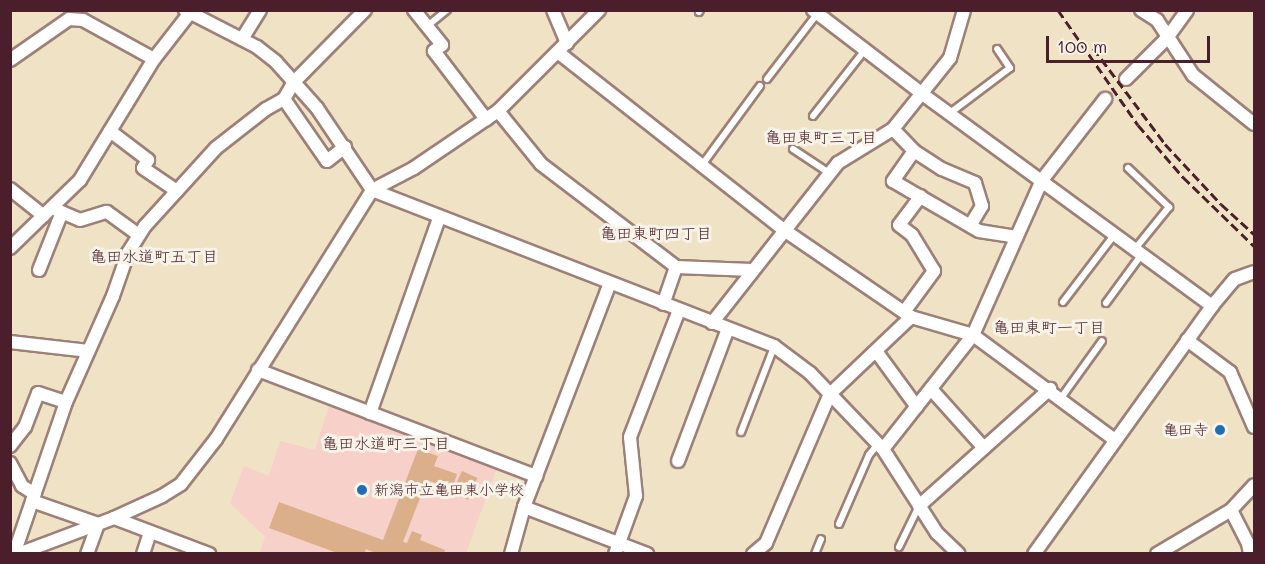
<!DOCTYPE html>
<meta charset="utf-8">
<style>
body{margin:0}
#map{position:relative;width:1265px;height:564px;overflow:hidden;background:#f0e2c5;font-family:Mali,"Klee One",sans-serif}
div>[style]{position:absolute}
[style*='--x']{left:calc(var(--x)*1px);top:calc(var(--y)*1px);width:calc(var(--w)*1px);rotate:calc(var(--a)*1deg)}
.built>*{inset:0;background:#f7d0ca}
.building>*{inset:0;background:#dbaf8a;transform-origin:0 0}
.roads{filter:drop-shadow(2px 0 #9d8078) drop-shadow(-2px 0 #9d8078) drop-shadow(0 2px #9d8078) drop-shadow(0 -2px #9d8078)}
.service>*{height:6px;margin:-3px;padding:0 3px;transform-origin:3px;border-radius:3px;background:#fff}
.minor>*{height:12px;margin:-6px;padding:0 6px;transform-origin:6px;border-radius:6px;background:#fff}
.rail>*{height:3px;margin-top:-1.5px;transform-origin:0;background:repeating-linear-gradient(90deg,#4a1f2b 0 9px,transparent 0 13.5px)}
.dots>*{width:16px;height:16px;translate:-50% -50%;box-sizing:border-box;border:3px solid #f7f3e8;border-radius:50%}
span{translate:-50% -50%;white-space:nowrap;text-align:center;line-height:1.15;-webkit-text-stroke:6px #f7f3e8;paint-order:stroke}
.poi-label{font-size:15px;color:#4a1f2b}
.right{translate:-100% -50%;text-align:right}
.left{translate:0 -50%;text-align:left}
.neighbourhood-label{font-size:16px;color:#4a1f2b}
.frame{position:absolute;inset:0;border:12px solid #4a1f2b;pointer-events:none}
.scale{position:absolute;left:1046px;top:36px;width:164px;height:27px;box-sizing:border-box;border:3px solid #4a1f2b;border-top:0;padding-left:8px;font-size:18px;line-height:21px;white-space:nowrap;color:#4a1f2b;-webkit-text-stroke:4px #f7f3e8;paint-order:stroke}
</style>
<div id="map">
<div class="built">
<div style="clip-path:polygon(330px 402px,497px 468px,466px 553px,260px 553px,265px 537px,230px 503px,244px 466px,269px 476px,280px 441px,315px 450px)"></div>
</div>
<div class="building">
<div style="clip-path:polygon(418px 449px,438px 456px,434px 466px,457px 474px,452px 489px,427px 480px,403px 542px,407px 543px,412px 531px,422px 535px,420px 540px,445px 550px,444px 554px,378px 554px,366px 549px,364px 554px,340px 554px,269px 528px,279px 502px,383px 540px)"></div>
<div style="left:462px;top:471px;width:17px;height:24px;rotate:24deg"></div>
</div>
<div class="roads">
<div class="service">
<div style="--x:699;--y:12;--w:2;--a:-63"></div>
<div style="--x:426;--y:27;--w:27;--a:-39"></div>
<div style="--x:767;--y:79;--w:82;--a:-52.4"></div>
<div style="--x:950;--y:113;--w:75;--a:-36.9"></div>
<div style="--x:1010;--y:68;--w:23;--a:-124"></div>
<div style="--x:813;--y:116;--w:84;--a:-51.8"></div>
<div style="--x:793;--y:149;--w:43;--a:33.7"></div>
<div style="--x:702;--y:165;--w:98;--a:-53.7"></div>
<div style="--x:1128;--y:168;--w:57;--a:43.6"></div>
<div style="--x:1169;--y:207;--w:54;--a:129"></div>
<div style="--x:1063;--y:302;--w:86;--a:-52.6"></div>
<div style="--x:1106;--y:303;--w:61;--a:-53.7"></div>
<div style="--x:1061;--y:398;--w:70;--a:-54.3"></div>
<div style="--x:741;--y:432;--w:91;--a:-68.8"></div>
<div style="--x:839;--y:524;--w:75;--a:-66.5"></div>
<div style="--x:869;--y:455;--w:14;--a:-51"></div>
<div style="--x:899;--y:547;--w:46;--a:-64"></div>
<div style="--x:815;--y:554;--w:16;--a:-68"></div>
</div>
<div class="minor">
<div style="--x:185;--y:10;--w:81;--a:27.2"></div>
<div style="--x:257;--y:47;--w:24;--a:38"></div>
<div style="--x:276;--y:62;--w:62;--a:48.3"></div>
<div style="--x:317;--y:108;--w:99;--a:56.1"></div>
<div style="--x:372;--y:190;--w:431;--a:21.2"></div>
<div style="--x:774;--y:346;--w:45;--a:36.9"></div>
<div style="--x:810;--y:373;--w:105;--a:46.2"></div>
<div style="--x:883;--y:449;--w:100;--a:57.3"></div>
<div style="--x:937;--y:533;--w:30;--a:44"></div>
<div style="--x:414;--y:10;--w:45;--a:51.3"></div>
<div style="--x:442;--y:45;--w:10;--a:143"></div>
<div style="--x:434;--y:51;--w:86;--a:52.6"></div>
<div style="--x:553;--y:10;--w:36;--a:67"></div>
<div style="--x:813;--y:10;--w:136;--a:37.5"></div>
<div style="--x:921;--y:93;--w:361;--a:36.2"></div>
<div style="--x:1141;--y:10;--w:19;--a:32"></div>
<div style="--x:1157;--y:20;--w:66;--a:56.8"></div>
<div style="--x:1193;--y:75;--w:78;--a:38.8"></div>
<div style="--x:242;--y:39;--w:34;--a:-58"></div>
<div style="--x:559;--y:53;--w:286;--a:38.2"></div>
<div style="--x:784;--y:230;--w:154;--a:34.4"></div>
<div style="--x:911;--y:317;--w:65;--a:16.2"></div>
<div style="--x:973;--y:335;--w:177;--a:36.5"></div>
<div style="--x:10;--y:60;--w:72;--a:-34.8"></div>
<div style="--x:69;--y:19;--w:14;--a:4"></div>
<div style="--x:83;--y:20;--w:81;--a:28.8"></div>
<div style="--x:1126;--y:79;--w:58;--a:-45"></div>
<div style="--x:1167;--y:38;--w:34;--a:-54"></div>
<div style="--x:284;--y:99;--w:75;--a:55.3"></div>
<div style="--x:327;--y:161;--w:23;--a:-38"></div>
<div style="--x:498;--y:111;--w:68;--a:50.9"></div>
<div style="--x:541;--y:164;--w:170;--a:37.3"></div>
<div style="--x:676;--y:267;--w:39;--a:109"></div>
<div style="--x:893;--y:129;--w:30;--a:46"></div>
<div style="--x:914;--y:151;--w:33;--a:33"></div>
<div style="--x:942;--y:169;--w:36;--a:23"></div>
<div style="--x:975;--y:183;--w:24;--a:73"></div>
<div style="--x:982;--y:206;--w:23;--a:121"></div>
<div style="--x:110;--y:131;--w:48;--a:37.3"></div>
<div style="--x:148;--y:160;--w:9;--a:122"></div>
<div style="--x:143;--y:168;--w:41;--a:34.1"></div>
<div style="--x:914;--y:151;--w:37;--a:125"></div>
<div style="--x:893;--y:181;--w:99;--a:30.2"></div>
<div style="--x:979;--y:231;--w:38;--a:9"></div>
<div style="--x:10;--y:189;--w:43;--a:38.5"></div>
<div style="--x:52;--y:208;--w:30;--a:23"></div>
<div style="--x:80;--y:220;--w:28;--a:-17"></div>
<div style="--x:107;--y:212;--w:39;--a:36"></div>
<div style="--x:10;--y:248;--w:98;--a:-44.2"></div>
<div style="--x:80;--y:180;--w:142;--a:-58.6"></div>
<div style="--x:154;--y:59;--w:58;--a:-52"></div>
<div style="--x:676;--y:267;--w:76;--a:2.3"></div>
<div style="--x:39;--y:270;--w:62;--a:-68.4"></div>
<div style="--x:904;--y:312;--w:51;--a:-53.8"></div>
<div style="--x:934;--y:271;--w:42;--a:-121.4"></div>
<div style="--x:912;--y:235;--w:16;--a:-142"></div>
<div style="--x:899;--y:225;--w:36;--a:-53"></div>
<div style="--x:712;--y:323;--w:204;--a:-51.8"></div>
<div style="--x:838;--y:163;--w:65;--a:-31.7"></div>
<div style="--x:893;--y:129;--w:91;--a:-51.2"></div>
<div style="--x:950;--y:58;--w:50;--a:-73.7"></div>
<div style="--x:1187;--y:340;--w:54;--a:36.7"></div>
<div style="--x:1230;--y:372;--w:60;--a:66.4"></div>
<div style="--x:10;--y:342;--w:79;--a:6.6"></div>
<div style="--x:876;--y:351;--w:69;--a:53.8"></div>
<div style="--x:258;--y:370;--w:298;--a:20.9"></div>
<div style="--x:931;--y:389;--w:79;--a:48.1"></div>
<div style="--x:370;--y:413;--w:207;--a:-70.5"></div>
<div style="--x:10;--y:446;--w:24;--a:-52"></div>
<div style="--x:25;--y:427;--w:36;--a:-69"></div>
<div style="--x:38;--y:393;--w:29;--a:18"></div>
<div style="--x:883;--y:449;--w:145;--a:-51.7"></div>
<div style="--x:973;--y:335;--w:170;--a:-66"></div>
<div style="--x:1042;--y:180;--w:103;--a:-52.1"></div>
<div style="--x:678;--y:461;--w:141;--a:-69.3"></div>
<div style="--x:10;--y:463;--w:26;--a:62"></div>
<div style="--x:22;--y:486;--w:15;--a:32"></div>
<div style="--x:32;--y:501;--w:70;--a:19.2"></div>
<div style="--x:98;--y:524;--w:32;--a:110"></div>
<div style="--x:919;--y:506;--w:176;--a:-41.8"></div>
<div style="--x:524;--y:507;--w:132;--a:20.9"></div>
<div style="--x:1231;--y:510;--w:37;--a:63"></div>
<div style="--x:1248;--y:543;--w:11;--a:80"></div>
<div style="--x:114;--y:518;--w:102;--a:20.8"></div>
<div style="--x:14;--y:554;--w:161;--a:-71.1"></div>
<div style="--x:66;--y:402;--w:116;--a:-66.1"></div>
<div style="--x:113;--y:296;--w:46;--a:-70.8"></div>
<div style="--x:128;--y:253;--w:32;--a:-58"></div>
<div style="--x:145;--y:226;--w:105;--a:-47.7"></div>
<div style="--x:216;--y:148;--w:63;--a:-38"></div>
<div style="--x:266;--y:109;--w:21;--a:-29"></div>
<div style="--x:284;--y:99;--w:20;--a:-60"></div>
<div style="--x:294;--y:82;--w:101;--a:-45.4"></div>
<div style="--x:18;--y:554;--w:103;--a:-20.6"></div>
<div style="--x:114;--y:518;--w:53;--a:-24.6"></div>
<div style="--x:162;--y:496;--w:22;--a:-32"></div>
<div style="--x:181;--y:484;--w:57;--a:-52.1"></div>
<div style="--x:216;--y:439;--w:294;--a:-57.9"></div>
<div style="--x:372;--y:190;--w:47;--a:-27.6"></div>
<div style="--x:414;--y:168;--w:102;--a:-34.2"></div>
<div style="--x:498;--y:111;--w:143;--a:-45"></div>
<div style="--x:143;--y:554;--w:23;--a:-72"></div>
<div style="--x:511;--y:554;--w:49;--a:-74.5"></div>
<div style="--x:524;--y:507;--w:240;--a:-69"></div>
<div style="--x:615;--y:554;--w:62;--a:-70.1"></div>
<div style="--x:636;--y:496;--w:59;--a:-95.8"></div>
<div style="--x:630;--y:437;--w:136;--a:-68.9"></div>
<div style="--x:753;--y:554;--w:17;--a:-40"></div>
<div style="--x:766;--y:543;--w:162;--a:-66.8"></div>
<div style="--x:830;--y:394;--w:112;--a:-43.5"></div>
<div style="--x:1034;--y:554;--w:305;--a:-54.3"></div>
<div style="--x:1212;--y:306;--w:35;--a:-50"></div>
<div style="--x:1235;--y:279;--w:20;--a:-20"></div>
<div style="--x:1157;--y:554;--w:86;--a:-30.7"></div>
<div style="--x:1231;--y:510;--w:34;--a:-47"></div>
</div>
</div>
<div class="rail">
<div style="--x:1058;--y:10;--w:140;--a:55.2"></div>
<div style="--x:1138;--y:125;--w:69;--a:49.1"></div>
<div style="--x:1183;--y:177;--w:99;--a:44.2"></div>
<div style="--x:1093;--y:48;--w:120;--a:53.1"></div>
<div style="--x:1165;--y:144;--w:82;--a:47"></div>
<div style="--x:1221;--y:204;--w:45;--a:42.3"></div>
</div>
<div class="dots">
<div style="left:1220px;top:430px;background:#1f6fb2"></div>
<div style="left:362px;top:490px;background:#1f6fb2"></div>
</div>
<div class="poi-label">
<span class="right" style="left:1208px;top:430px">亀田寺</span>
<span class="left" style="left:374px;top:490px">新潟市立亀田東小学校</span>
</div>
<div class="neighbourhood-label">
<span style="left:821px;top:137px">亀田東町三丁目</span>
<span style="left:656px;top:233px">亀田東町四丁目</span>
<span style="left:154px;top:256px">亀田水道町五丁目</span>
<span style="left:1049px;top:327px">亀田東町一丁目</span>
<span style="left:386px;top:443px">亀田水道町三丁目</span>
</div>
<div class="frame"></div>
<div class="scale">100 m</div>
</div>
